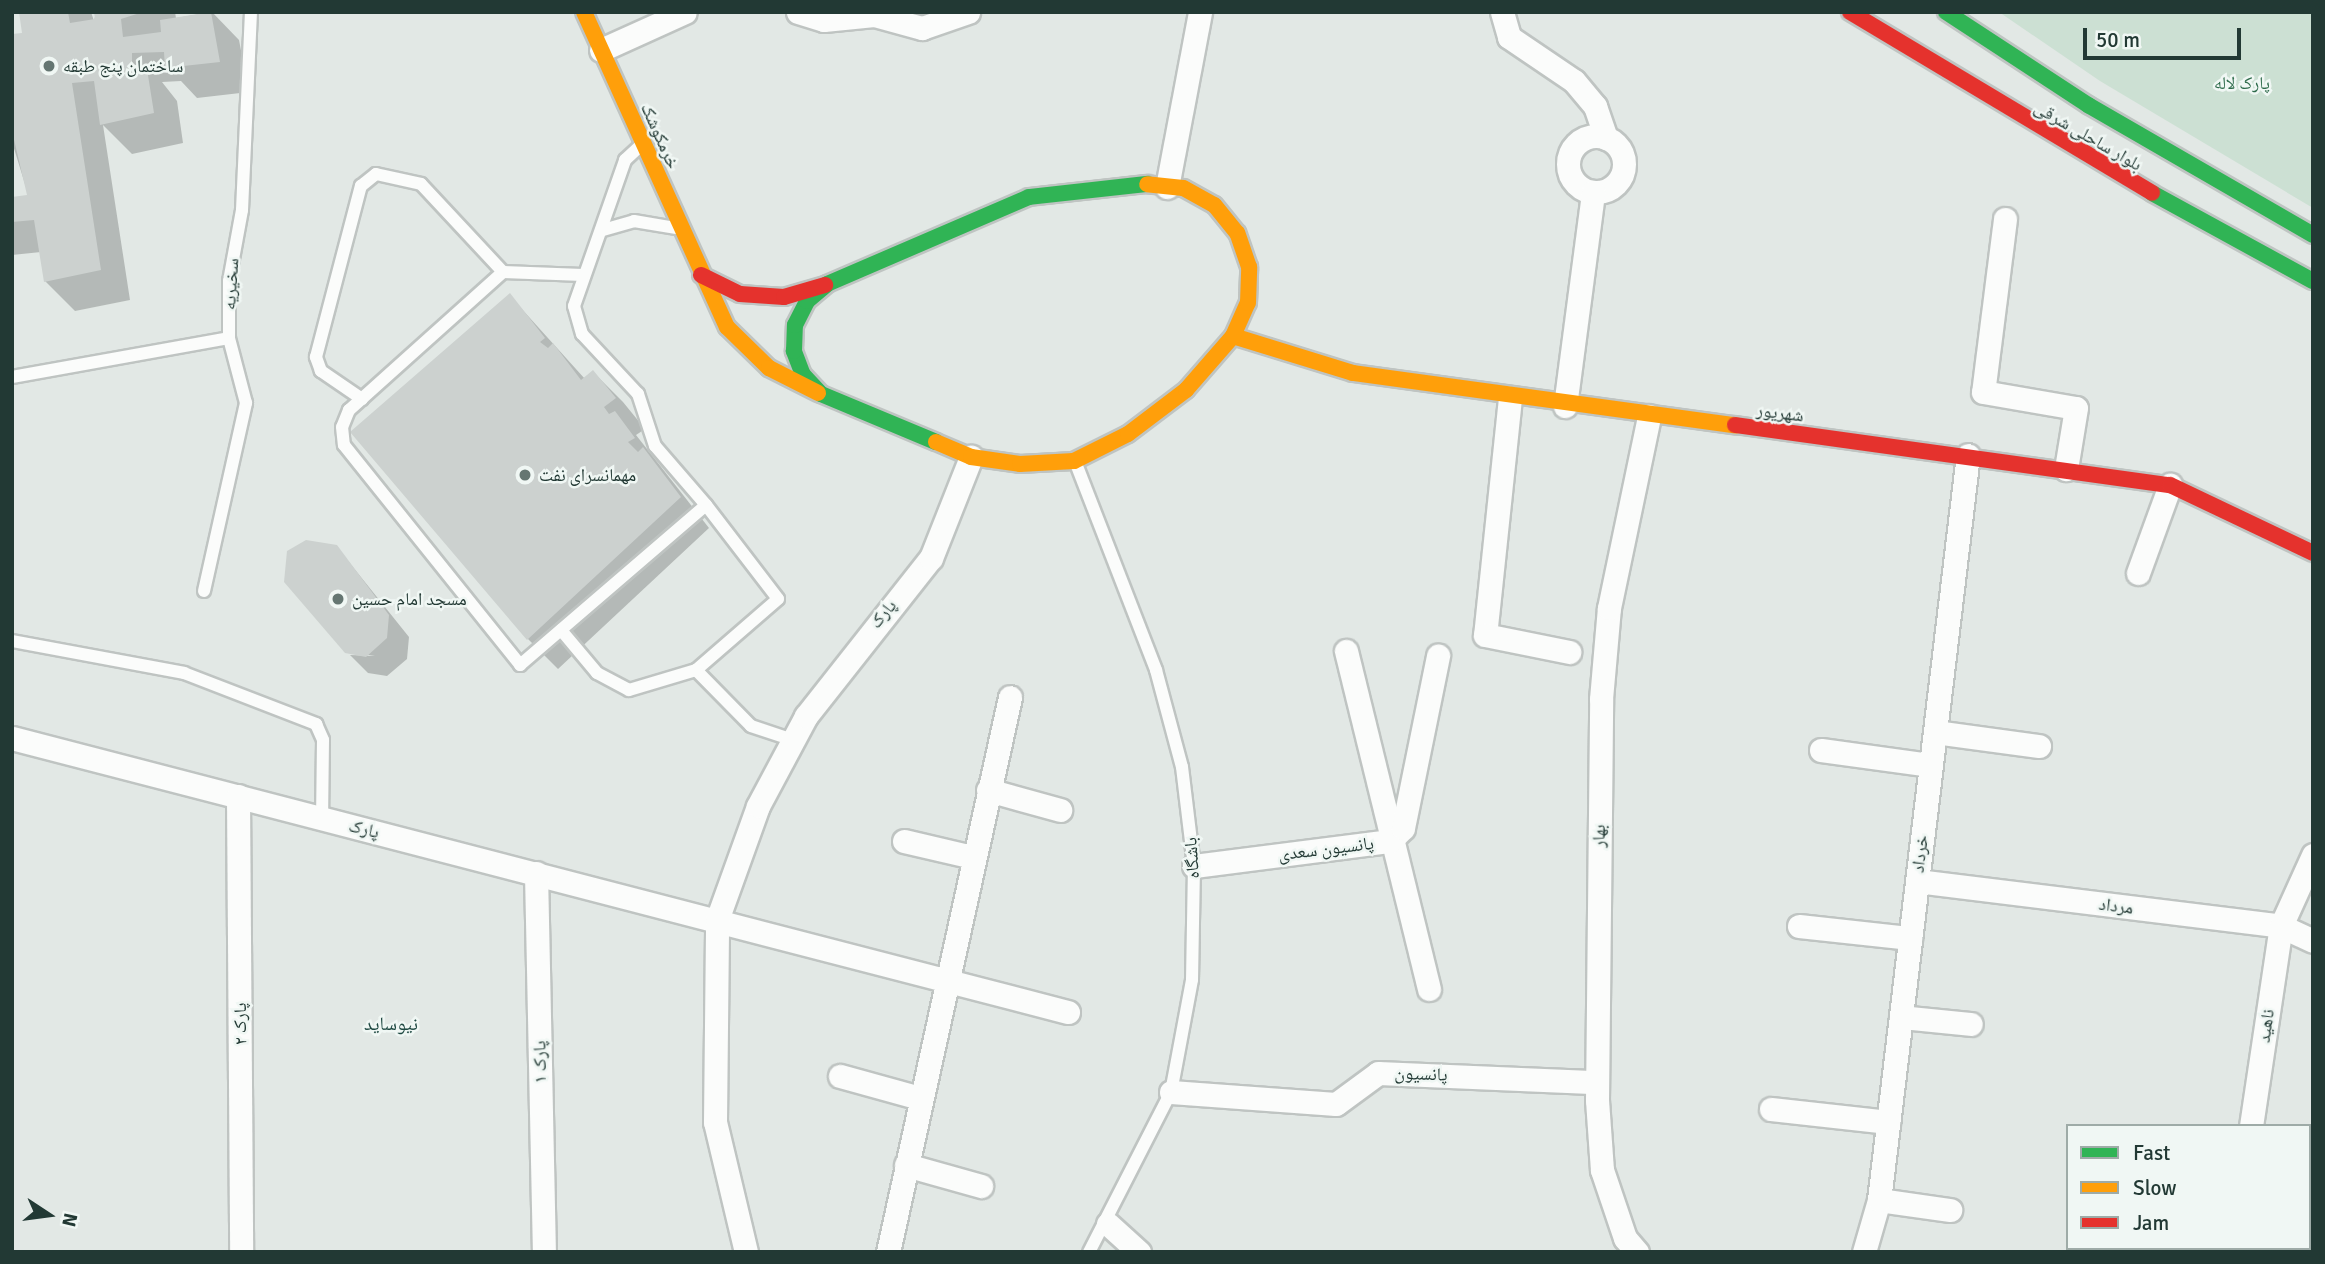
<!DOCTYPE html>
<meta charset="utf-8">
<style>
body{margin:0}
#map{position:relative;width:2325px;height:1264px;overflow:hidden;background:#e2e8e5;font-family:Signika,"Noto Naskh Arabic",sans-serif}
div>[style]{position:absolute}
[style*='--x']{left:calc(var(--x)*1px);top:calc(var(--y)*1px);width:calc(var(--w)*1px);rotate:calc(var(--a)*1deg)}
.green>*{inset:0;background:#cce0d3}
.shadow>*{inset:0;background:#0003}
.building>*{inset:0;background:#ccd1cf}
.roads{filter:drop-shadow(2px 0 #bfc4c2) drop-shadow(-2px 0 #bfc4c2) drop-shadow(0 2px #bfc4c2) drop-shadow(0 -2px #bfc4c2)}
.lane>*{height:12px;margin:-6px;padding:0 6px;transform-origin:6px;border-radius:6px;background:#fbfcfb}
.street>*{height:23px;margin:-11.5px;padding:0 11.5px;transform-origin:11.5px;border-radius:11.5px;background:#fbfcfb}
.street>.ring{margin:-11.5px;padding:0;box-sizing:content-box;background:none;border:23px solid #fbfcfb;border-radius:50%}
.fast>*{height:16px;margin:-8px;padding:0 8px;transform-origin:8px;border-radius:8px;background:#30b455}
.slow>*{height:16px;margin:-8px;padding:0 8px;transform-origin:8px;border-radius:8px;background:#ff9f0a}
.jam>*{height:16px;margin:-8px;padding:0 8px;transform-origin:8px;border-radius:8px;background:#e5322d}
.dots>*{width:19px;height:19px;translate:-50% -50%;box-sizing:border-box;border:4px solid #f0f7f4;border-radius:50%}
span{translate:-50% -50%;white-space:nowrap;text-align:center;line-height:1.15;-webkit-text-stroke:5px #f0f7f4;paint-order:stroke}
.poi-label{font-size:18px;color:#223934}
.left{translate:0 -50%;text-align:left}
.park-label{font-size:18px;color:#2f6c4c}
.street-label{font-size:18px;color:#223934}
.neighbourhood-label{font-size:19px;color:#1f4942}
.frame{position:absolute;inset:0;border:14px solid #223934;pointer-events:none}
.legend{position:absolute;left:2066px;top:1124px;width:245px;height:126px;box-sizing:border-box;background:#f0f7f4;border:2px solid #9eaba7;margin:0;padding:9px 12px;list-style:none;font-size:21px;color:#223934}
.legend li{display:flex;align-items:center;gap:14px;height:35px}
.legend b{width:35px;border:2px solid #9eaba7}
.north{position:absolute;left:14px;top:1180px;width:70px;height:70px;-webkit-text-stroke:5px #f0f7f4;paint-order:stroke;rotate:103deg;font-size:19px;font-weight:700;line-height:28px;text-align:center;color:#223934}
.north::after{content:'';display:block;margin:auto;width:24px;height:32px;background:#223934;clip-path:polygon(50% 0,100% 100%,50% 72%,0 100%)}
.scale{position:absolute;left:2083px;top:28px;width:158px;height:32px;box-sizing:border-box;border:4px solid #223934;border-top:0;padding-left:9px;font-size:21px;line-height:24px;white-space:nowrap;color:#223934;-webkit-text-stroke:5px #f0f7f4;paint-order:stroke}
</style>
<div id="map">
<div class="green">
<div style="clip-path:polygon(1999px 12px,2313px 12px,2313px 208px,2100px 81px)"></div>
</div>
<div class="shadow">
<div style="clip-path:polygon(21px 12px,91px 12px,94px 21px,96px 12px,175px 12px,176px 18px,212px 12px,239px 40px,249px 92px,197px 98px,181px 81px,162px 82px,177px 101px,183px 143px,132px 154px,103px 125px,130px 300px,75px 311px,45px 281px,41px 252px,12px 255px,12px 199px,29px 197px,12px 142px,12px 35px,24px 34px)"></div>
<div style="clip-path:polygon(510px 296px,585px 379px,593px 372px,623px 402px,645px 429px,636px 435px,709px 528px,558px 669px,528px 639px)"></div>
<div style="clip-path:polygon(336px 546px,409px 637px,407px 659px,387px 676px,368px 673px,350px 655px,375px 656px,347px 651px)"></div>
</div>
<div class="building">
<div style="clip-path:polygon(19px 12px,68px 12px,70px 23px,95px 19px,94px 12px,143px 12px,121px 19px,123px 37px,161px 32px,160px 20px,211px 12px,220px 62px,165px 68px,164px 52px,132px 53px,132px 69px,147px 69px,154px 113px,100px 125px,94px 81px,72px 83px,101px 270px,44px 282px,34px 220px,12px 222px,12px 197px,27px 195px,12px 131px,12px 34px,22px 33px)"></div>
<div style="clip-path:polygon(510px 293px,545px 338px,540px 342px,548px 348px,553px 343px,581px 380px,593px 370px,616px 398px,604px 407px,609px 414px,615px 411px,635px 438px,628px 442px,638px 452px,643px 447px,681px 497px,527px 640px,350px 432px)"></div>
<div style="clip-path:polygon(306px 540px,337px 545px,389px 615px,387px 638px,366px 657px,345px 653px,284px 582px,287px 551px)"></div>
</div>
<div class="roads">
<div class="lane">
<div style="--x:603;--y:230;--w:32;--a:-16"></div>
<div style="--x:634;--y:221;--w:43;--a:9.5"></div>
<div style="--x:583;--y:275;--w:80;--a:-177.9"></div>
<div style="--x:503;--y:272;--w:207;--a:138.1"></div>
<div style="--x:349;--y:410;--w:18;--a:112"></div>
<div style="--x:342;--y:427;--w:18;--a:84"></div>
<div style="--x:344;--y:445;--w:282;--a:51.3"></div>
<div style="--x:520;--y:665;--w:245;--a:-40.7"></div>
<div style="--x:706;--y:505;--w:78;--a:-130.8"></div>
<div style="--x:655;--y:446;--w:55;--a:-108.1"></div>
<div style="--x:638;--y:394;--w:82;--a:-133"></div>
<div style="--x:582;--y:334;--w:29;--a:-106"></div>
<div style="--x:574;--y:306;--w:155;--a:-70.7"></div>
<div style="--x:625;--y:160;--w:23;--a:-43"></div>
<div style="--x:12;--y:377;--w:220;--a:-10.2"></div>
<div style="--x:229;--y:338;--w:57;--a:-90"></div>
<div style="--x:229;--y:281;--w:72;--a:-79.6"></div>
<div style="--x:242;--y:210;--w:198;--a:-87.4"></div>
<div style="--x:362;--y:399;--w:50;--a:-145.7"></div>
<div style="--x:321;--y:371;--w:15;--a:-110"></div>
<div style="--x:316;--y:357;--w:177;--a:-75.3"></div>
<div style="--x:361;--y:186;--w:19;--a:-39"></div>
<div style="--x:376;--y:174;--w:46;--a:12.5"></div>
<div style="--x:421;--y:184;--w:120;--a:47"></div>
<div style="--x:1075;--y:461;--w:224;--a:68.8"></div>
<div style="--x:1156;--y:670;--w:100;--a:75"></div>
<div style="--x:1182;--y:767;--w:100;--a:83.1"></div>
<div style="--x:1194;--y:866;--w:114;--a:91"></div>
<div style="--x:1192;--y:980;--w:114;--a:100.6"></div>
<div style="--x:1171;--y:1092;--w:180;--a:117.1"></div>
<div style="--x:706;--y:505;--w:118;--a:52.5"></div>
<div style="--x:778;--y:599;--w:108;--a:139.1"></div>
<div style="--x:696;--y:670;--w:78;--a:45.5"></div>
<div style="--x:751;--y:726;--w:44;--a:18.4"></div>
<div style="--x:204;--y:591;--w:193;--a:-77.4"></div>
<div style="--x:246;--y:403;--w:67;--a:-104.7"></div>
<div style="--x:561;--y:630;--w:56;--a:50.1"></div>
<div style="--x:597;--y:673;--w:36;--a:28"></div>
<div style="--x:629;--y:690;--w:70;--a:-16.6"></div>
<div style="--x:12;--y:641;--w:175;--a:10.5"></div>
<div style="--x:184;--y:673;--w:142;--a:21.1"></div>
<div style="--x:316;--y:724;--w:17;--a:66"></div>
<div style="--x:323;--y:740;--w:78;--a:90.7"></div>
</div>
<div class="street">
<div style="--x:798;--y:12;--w:27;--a:17"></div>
<div style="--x:824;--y:20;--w:50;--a:-5.7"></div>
<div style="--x:874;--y:15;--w:50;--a:15.2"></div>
<div style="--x:922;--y:28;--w:49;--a:-19.2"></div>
<div style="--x:1502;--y:12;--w:26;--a:74"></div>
<div style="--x:1509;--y:37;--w:78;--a:34.1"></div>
<div style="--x:1574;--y:81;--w:33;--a:50"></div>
<div style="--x:1595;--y:106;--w:34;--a:71"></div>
<div style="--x:601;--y:50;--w:92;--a:-24.3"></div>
<div class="ring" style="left:1568px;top:136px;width:33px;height:33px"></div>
<div style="--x:1167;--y:187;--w:178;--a:-79.3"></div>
<div style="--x:2005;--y:219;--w:174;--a:97.2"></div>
<div style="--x:1983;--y:392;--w:94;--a:9.8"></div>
<div style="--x:2076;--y:408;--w:62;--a:99.3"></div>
<div style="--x:1510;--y:398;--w:238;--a:96"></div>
<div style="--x:1485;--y:635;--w:86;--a:11.4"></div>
<div style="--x:1565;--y:406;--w:216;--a:-82.5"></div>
<div style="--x:2138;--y:573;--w:94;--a:-70"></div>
<div style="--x:1346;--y:651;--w:348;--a:76.2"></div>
<div style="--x:1935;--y:732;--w:105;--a:7.7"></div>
<div style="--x:12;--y:738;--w:1091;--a:14.55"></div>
<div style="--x:1821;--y:750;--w:111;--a:7.8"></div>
<div style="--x:988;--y:790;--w:75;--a:15.5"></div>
<div style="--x:238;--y:796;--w:456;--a:89.6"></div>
<div style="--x:904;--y:841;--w:71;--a:13.1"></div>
<div style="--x:1194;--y:866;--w:198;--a:-7.3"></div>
<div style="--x:1390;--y:841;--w:18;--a:-45"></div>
<div style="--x:1403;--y:828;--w:176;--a:-78.5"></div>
<div style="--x:536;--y:873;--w:379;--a:88.8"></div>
<div style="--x:1917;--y:881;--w:367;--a:7"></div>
<div style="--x:2281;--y:926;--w:35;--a:25"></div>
<div style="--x:1799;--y:926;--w:112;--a:6.2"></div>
<div style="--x:1901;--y:1017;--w:70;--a:5.7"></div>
<div style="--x:840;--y:1076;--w:83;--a:15.4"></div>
<div style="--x:1171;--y:1092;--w:165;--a:4.2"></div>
<div style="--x:1336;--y:1104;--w:52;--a:-36.4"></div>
<div style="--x:1378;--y:1073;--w:219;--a:2.4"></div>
<div style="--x:1771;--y:1109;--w:118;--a:6.3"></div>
<div style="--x:2251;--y:1126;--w:202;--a:-81.5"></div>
<div style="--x:2281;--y:926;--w:78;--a:-65.7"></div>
<div style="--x:906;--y:1165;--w:78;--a:15.6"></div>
<div style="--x:1879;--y:1200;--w:72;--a:8"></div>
<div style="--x:1108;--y:1224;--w:42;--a:42.1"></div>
<div style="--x:746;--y:1252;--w:134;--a:-103.4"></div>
<div style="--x:715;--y:1122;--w:202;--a:-89.4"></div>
<div style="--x:717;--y:920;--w:121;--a:-70.2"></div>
<div style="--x:758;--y:806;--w:102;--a:-61.9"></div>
<div style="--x:806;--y:716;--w:201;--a:-51.7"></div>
<div style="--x:931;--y:558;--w:109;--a:-68.4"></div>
<div style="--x:888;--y:1252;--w:568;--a:-77.6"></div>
<div style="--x:1637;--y:1252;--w:18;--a:-131"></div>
<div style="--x:1625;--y:1238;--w:72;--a:-108.7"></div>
<div style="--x:1602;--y:1170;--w:70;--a:-94.1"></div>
<div style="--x:1597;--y:1100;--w:401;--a:-89.4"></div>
<div style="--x:1601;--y:699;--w:91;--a:-85"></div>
<div style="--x:1609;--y:608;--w:196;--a:-78.2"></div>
<div style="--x:1864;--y:1252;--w:54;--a:-73.9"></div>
<div style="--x:1879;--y:1200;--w:750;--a:-83.19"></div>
<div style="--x:2234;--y:1252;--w:4;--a:-90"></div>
</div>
<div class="fast">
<div style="--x:1946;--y:12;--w:170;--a:33.2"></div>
<div style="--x:2088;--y:105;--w:260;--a:30"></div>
<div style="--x:2152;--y:193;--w:183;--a:28.7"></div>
<div style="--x:936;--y:442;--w:125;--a:-157.3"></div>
<div style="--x:821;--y:394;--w:26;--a:-133"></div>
<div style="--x:803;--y:375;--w:26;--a:-111"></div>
<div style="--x:794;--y:351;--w:26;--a:-88"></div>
<div style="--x:795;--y:325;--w:27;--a:-63"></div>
<div style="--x:807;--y:301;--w:26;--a:-40"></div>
<div style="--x:827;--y:284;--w:220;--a:-23.3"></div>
<div style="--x:1029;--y:197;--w:119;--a:-6.3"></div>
</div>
<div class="slow">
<div style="--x:584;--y:12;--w:346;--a:65.6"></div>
<div style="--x:727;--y:327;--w:59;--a:44.3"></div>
<div style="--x:769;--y:368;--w:55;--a:27"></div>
<div style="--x:1233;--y:336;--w:126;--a:17.1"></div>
<div style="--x:1353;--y:373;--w:386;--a:7.8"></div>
<div style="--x:936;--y:442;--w:38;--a:23"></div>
<div style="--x:971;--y:457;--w:49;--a:8.1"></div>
<div style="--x:1020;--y:464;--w:54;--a:-3.2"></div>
<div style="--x:1074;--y:461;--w:60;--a:-26.6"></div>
<div style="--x:1128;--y:434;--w:73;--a:-37.2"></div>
<div style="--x:1186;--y:390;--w:72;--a:-49"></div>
<div style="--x:1233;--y:336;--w:36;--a:-66"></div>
<div style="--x:1248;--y:303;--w:36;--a:-88"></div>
<div style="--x:1249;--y:267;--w:36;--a:-109"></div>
<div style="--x:1237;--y:233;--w:36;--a:-129"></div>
<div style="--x:1214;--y:205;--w:35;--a:-151"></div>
<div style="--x:1183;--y:188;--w:36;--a:-174"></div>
</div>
<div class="jam">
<div style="--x:1850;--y:12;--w:352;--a:30.9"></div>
<div style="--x:701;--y:275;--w:43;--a:26"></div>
<div style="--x:740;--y:294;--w:44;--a:3.9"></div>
<div style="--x:784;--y:297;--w:43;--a:-16.3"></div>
<div style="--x:1735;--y:425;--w:439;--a:7.9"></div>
<div style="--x:2170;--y:485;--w:158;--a:25.4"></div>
</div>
</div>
<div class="dots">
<div style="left:49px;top:66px;background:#657672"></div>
<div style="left:525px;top:475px;background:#657672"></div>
<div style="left:338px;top:599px;background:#657672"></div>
</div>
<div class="poi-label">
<span class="left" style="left:63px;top:66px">ساختمان پنج طبقه</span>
<span class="left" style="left:539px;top:475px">مهمانسرای نفت</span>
<span class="left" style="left:352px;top:599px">مسجد امام حسین</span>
</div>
<div class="park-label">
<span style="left:2242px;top:83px">پارک لاله</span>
</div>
<div class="street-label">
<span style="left:660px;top:136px;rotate:66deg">خرمکوشک</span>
<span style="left:2088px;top:136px;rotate:30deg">بلوار ساحلی شرقی</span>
<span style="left:231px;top:284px;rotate:-86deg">سخیریه</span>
<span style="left:1780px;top:413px;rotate:7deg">شهریور</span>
<span style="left:883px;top:614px;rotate:-50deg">پارک</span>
<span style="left:364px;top:829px;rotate:14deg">پارک</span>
<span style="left:1599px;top:836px;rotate:-89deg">بهار</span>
<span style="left:1326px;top:849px;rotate:-7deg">پانسیون سعدی</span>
<span style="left:1920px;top:854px;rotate:-83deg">خرداد</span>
<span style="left:1192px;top:858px;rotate:-94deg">باشگاه</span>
<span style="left:2116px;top:906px;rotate:7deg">مرداد</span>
<span style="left:240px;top:1024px;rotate:-90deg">پارک ۲</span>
<span style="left:2266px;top:1026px;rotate:-82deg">ناهید</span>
<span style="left:540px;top:1062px;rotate:-91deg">پارک ۱</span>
<span style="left:1421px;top:1074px;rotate:2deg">پانسیون</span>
</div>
<div class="neighbourhood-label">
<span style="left:391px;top:1025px">نیوساید</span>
</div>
<div class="frame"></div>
<ul class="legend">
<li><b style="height:9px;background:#30b455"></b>Fast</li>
<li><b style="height:9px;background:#ff9f0a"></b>Slow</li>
<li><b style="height:9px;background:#e5322d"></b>Jam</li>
</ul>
<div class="north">N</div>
<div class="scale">50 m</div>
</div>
